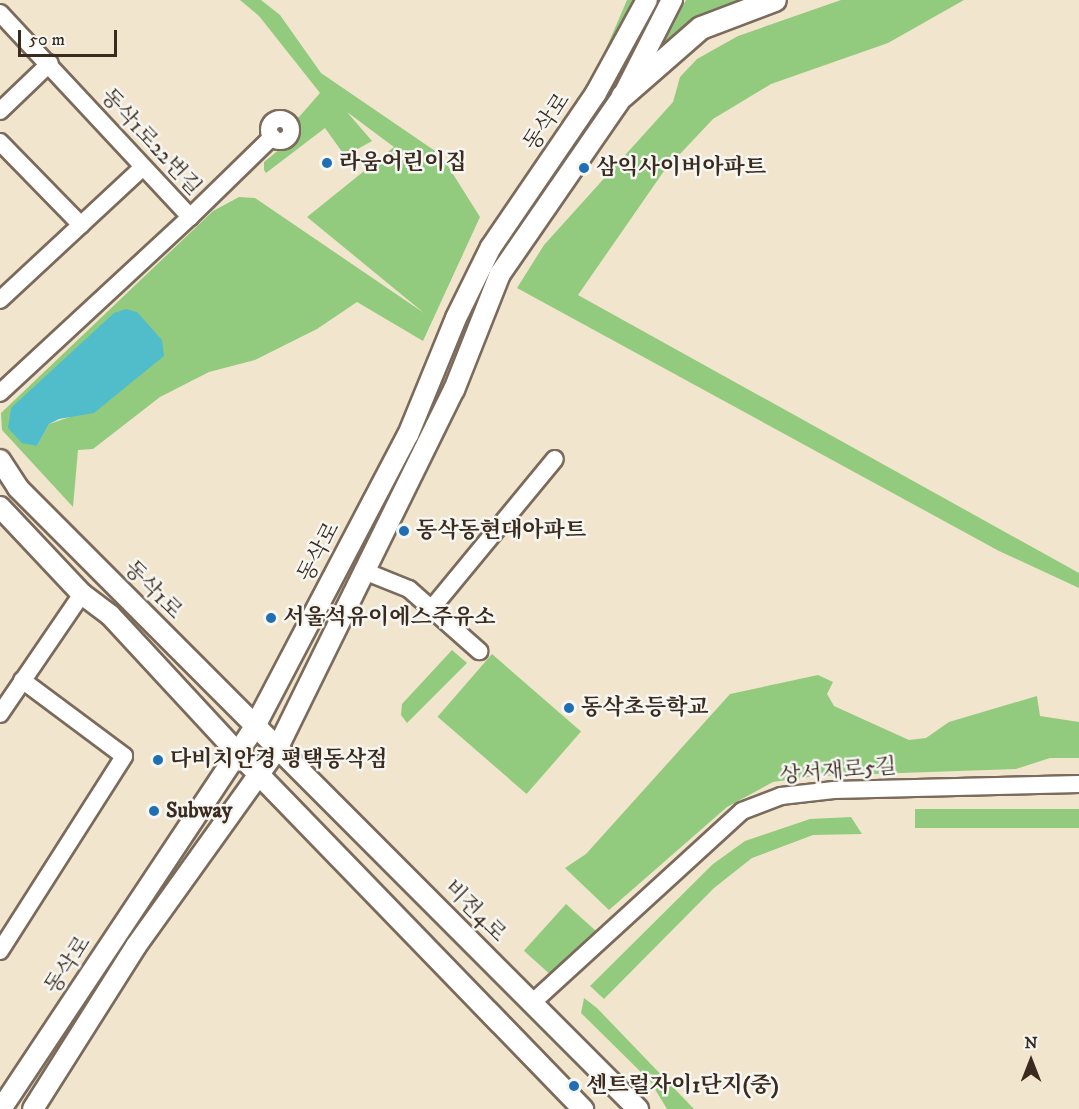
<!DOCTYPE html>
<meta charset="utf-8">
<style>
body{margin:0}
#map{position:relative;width:1079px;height:1109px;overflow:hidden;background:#f2e5ce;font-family:"IM FELL DW Pica","Noto Serif KR",serif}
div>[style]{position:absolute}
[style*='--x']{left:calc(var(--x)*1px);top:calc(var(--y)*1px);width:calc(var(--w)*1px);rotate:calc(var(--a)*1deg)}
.green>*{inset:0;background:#93cb7e;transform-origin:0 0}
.water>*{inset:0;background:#51bdcb}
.roads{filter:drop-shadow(2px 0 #7b6b5c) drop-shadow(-2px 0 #7b6b5c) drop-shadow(0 2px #7b6b5c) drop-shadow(0 -2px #7b6b5c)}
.minor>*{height:16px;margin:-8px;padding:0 8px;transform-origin:8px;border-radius:8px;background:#fff}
.minor>.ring{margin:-8px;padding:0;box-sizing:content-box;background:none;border:16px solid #fff;border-radius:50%}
.major>*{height:20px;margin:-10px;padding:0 10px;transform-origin:10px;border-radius:10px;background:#fff}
.highway>*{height:22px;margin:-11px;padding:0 11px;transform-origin:11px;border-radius:11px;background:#fff}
.dots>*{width:16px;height:16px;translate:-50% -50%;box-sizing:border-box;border:3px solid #f6f6f2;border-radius:50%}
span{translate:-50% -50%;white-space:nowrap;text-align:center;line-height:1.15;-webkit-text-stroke:5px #f6f6f2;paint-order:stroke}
.street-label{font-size:22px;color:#3b2a1e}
.poi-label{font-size:22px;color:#3b2a1e;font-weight:700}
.left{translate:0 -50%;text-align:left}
.north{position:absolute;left:1001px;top:1031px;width:60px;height:60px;-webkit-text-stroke:4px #f6f6f2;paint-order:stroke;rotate:0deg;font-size:16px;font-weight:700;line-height:24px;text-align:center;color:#3b2a1e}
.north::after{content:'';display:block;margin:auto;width:21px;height:27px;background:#3b2a1e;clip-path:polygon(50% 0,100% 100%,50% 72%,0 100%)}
.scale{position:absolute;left:18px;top:30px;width:99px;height:27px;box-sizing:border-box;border:3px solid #3b2a1e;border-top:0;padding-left:8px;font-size:18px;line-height:21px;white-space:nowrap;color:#3b2a1e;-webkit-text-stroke:4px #f6f6f2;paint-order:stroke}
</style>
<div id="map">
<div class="green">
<div style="clip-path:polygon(evenodd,240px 0,261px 0,280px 15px,321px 73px,441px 155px,480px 217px,423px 341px,357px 302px,317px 329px,255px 360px,209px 372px,160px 397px,93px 449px,78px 450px,73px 507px,2px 430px,1px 413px,213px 211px,239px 197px,255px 198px,424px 313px,307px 217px,394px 147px,347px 112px,372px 141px,345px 156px,325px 128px,266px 173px,264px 170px,264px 162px,292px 139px,292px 122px,285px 115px,299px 117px,320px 93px,259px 16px,240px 0,11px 408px,70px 417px,49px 424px,37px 446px,11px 408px)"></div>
<div style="clip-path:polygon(627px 0,641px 0,603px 73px,596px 72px)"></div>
<div style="clip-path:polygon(686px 0,748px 0,662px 47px)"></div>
<div style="clip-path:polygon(841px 0,964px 0,888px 43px,771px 84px,713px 119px,664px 171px,578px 295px,1079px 573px,1079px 588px,999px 551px,517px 288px,544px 245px,673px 102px,680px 77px,697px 59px,738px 36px)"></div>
<div style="clip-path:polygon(452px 650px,467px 663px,407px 723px,401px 715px,402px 704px)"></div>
<div style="left:492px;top:654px;width:118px;height:83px;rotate:41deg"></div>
<div style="clip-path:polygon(818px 675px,833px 682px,827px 694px,834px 706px,909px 740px,926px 738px,949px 722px,1037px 696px,1040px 716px,1079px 722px,1079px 758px,1050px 758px,1016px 769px,816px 776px,773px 782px,727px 807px,609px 910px,565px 868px,586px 854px,730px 694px)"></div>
<div style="left:1079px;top:809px;width:19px;height:164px;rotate:90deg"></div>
<div style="clip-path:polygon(851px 817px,862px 834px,813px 835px,752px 858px,714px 888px,604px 999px,590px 986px,713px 864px,745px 841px,810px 819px)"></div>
<div style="left:566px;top:904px;width:46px;height:63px;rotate:42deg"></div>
<div style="clip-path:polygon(584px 998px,597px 1008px,694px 1109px,667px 1109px,650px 1081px,581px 1013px)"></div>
</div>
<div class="water">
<div style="clip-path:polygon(126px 309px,137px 312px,162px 340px,164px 356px,94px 413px,59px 419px,49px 424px,37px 446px,22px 443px,8px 428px,11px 408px,114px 313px)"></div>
</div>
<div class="roads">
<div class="minor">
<div style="--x:0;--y:13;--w:279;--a:47"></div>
<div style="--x:190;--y:217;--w:259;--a:137.2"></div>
<div style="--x:0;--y:111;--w:69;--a:-43.8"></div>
<div class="ring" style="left:269px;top:119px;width:6px;height:6px"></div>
<div style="--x:0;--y:142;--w:116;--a:45.7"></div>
<div style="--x:190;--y:217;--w:115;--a:-44.3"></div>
<div style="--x:0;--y:300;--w:194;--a:-42.9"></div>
<div style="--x:364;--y:571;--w:48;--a:21.8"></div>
<div style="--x:409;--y:589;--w:94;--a:41.5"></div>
<div style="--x:432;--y:608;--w:193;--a:-50.5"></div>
<div style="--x:0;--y:714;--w:145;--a:-55.7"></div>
<div style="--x:0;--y:951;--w:231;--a:-57.5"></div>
<div style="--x:124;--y:756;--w:127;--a:-143.3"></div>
<div style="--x:533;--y:1002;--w:283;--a:-42.4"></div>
<div style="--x:742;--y:811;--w:42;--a:-21"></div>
<div style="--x:781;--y:796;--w:53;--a:-6.5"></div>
<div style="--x:834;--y:790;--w:245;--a:-1.4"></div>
</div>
<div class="major">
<div style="--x:0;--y:460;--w:33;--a:57"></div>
<div style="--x:18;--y:488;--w:878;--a:45.05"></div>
<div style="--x:0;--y:507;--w:120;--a:46.7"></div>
<div style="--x:82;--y:594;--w:35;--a:37"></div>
<div style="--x:110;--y:615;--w:185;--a:47.2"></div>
<div style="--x:236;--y:751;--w:499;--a:45.9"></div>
<div style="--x:1;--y:1109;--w:460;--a:-56.4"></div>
<div style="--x:255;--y:726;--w:329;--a:-62.3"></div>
<div style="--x:408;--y:435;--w:126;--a:-67.7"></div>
<div style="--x:456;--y:318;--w:79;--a:-63.8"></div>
<div style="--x:491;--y:247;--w:186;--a:-55.7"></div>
<div style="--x:596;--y:93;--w:106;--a:-61.3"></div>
<div style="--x:33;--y:1109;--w:193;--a:-57.7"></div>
<div style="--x:136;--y:946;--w:242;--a:-54.4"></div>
<div style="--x:277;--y:749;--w:400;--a:-63.8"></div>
<div style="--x:454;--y:390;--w:125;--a:-68.4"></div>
<div style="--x:500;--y:274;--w:216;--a:-55.4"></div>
<div style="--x:623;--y:96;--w:108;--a:-63"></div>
</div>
<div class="highway">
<div style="--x:623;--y:96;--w:103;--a:-41.1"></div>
<div style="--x:701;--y:28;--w:79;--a:-20.7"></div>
</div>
</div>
<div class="dots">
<div style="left:327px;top:163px;background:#1f6fb2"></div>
<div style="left:584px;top:168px;background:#1f6fb2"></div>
<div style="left:404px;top:531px;background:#1f6fb2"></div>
<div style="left:271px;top:618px;background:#1f6fb2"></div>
<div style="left:569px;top:708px;background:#1f6fb2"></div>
<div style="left:158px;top:760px;background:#1f6fb2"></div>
<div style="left:154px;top:811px;background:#1f6fb2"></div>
<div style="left:574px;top:1086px;background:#1f6fb2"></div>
</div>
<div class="street-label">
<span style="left:547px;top:122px;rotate:-56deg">동삭로</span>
<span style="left:151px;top:142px;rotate:47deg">동삭1로22번길</span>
<span style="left:319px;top:552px;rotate:-62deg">동삭로</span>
<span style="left:153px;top:590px;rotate:45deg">동삭1로</span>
<span style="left:838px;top:771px;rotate:-5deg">상서재로5길</span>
<span style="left:475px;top:911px;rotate:45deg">비전4로</span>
<span style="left:68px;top:965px;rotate:-57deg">동삭로</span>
</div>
<div class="poi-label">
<span class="left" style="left:339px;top:163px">라움어린이집</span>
<span class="left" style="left:596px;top:168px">삼익사이버아파트</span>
<span class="left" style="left:416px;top:531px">동삭동현대아파트</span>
<span class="left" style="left:283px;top:618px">서울석유이에스주유소</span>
<span class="left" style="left:581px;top:708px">동삭초등학교</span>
<span class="left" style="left:170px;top:760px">다비치안경 평택동삭점</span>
<span class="left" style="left:166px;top:811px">Subway</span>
<span class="left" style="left:586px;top:1086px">센트럴자이1단지(중)</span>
</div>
<div class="north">N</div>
<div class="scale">50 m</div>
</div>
